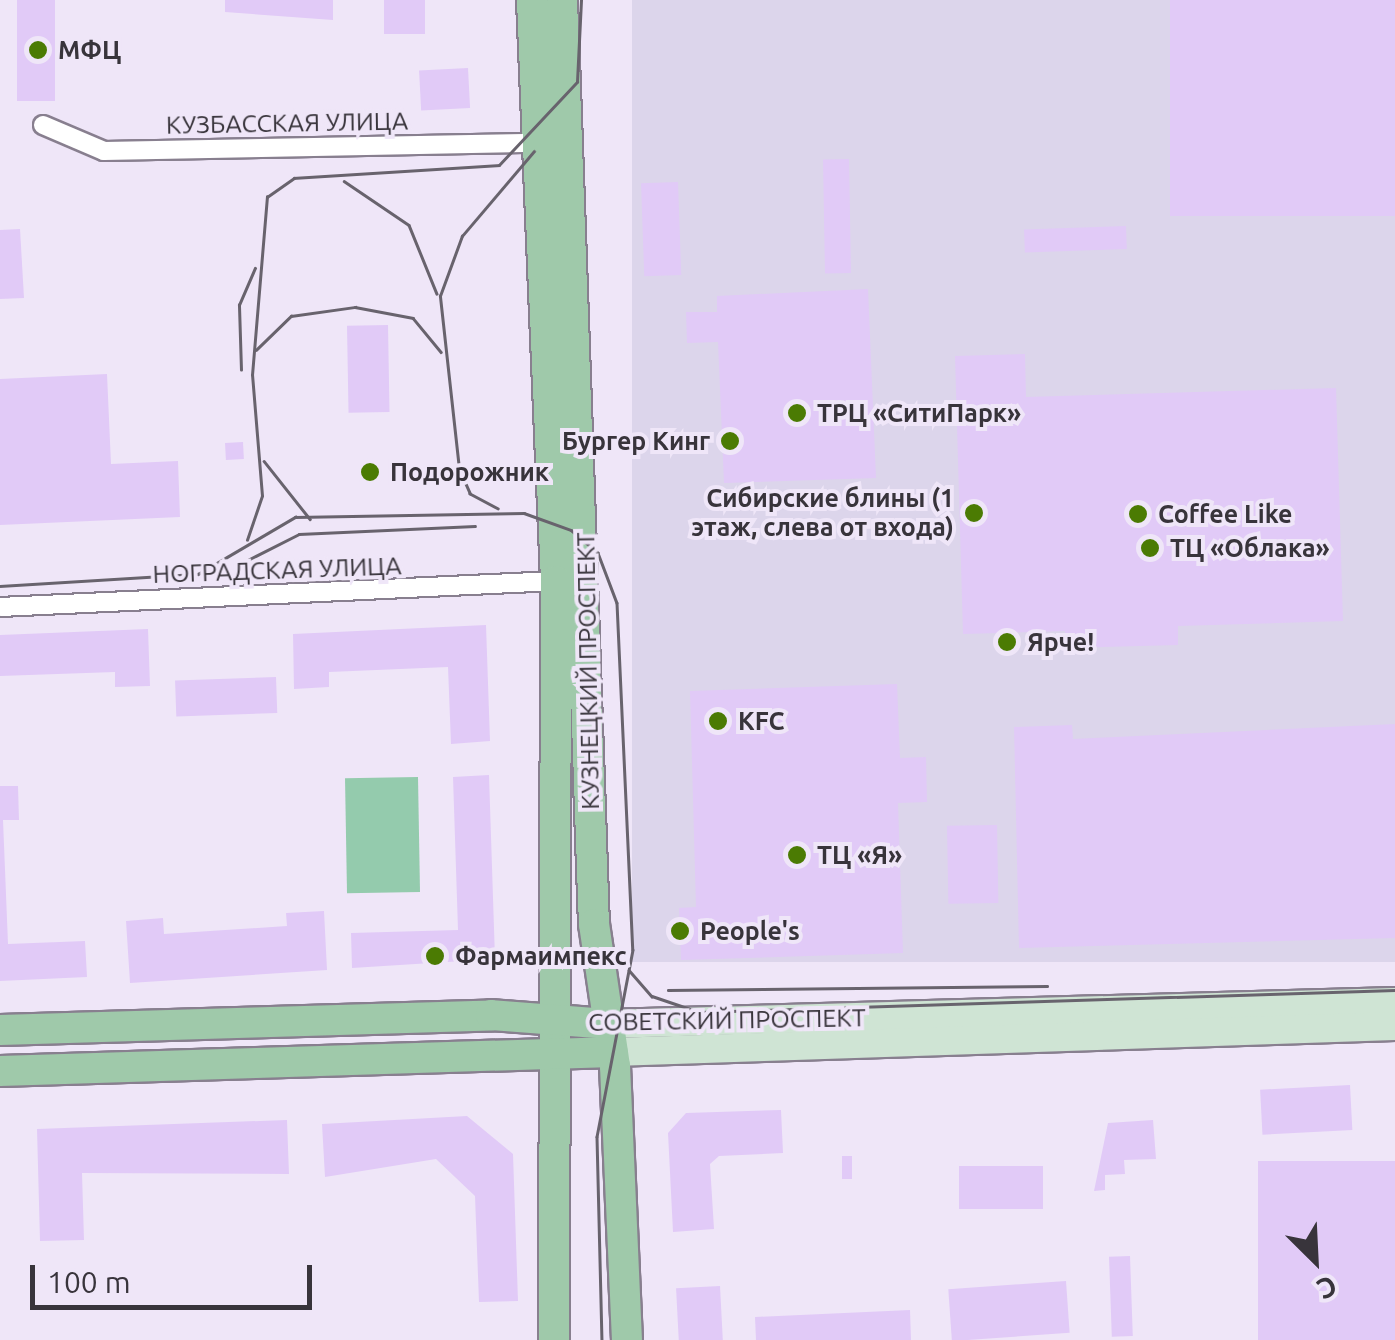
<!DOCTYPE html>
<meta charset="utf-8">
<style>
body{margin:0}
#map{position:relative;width:1395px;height:1340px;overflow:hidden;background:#efe6f8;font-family:Ubuntu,sans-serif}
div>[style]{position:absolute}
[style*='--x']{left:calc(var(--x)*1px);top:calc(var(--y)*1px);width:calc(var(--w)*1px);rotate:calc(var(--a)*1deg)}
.commercial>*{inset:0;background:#dcd5eb;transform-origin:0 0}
.green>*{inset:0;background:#94cbad;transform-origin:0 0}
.building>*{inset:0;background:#e1caf7;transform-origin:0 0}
.roads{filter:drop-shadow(2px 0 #887f8f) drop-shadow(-2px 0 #887f8f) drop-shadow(0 2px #887f8f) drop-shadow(0 -2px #887f8f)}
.street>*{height:18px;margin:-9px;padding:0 9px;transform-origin:9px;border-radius:9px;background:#fff}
.secondary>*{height:28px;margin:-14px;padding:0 14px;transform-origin:14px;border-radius:14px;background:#cfe4d4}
.primary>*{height:30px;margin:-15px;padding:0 15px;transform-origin:15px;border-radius:15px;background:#9fc9aa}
.tram>*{height:2.5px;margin:-1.25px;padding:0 1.25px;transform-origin:1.25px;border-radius:1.25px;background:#68636d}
.dots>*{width:28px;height:28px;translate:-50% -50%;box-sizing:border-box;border:5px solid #efe6f8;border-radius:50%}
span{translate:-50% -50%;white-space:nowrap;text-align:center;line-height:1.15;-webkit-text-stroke:8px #efe6f8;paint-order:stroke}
.poi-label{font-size:25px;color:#38343b;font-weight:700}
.left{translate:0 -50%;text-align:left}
.right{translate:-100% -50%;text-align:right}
.street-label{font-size:25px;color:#38343b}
.north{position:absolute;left:1265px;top:1210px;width:100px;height:100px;-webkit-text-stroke:8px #efe6f8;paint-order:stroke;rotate:156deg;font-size:28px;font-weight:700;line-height:40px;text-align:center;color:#38343b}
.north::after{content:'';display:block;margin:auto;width:35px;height:45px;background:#38343b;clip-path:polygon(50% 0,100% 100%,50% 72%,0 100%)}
.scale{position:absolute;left:30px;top:1265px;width:282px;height:45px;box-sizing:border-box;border:5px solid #38343b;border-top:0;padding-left:12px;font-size:30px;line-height:35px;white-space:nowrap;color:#38343b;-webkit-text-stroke:8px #efe6f8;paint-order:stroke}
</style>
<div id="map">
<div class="commercial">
<div style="left:632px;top:0;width:763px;height:962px"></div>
</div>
<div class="green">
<div style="left:418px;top:777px;width:115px;height:73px;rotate:89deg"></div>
<div style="left:557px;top:1135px;width:13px;height:205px;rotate:4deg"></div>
</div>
<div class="building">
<div style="left:17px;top:0;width:38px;height:101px"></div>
<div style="clip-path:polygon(225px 0,333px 0,333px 20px,225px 12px)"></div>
<div style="left:384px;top:0;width:41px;height:34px"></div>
<div style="left:1170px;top:0;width:225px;height:216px"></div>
<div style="left:468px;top:68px;width:40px;height:49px;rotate:87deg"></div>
<div style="left:849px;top:159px;width:114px;height:26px;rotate:89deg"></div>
<div style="left:678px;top:182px;width:93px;height:37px;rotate:88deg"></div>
<div style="left:1126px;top:226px;width:23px;height:102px;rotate:88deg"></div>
<div style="clip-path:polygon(20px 229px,24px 298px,0 299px,0 230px)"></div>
<div style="clip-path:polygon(868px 289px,876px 478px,724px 483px,718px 342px,687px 343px,686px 312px,717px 312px,717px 296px)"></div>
<div style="left:388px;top:325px;width:87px;height:41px;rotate:89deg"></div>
<div style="clip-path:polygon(1025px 354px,1026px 397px,1336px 388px,1343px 621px,1178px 626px,1178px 645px,1065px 648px,1065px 631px,963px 634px,955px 356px)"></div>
<div style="clip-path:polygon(107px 374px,111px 464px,178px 461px,180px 517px,0 525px,0 379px)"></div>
<div style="left:243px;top:442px;width:17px;height:18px;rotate:87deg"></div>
<div style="clip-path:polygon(486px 625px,490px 741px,451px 744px,448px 667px,329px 672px,329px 687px,294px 689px,293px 634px)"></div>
<div style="clip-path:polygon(148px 629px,150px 686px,115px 687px,115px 672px,0 676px,0 635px)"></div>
<div style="left:276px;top:677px;width:36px;height:101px;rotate:88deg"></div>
<div style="clip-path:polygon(897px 684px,900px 758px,926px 757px,927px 802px,898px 803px,903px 953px,681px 960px,679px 908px,696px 907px,690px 691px)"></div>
<div style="clip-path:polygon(1395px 724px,1395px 938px,1019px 948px,1014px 727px,1072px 725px,1073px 739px)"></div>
<div style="clip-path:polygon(489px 775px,495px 959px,352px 968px,351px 933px,458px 930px,453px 777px)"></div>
<div style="clip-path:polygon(0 786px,18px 786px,19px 820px,3px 820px,8px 944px,85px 941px,87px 977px,0 981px)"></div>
<div style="left:997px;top:825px;width:78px;height:50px;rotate:89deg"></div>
<div style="clip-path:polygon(324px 911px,327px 970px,130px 983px,126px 921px,163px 918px,164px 934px,287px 926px,286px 913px)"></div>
<div style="left:1350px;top:1085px;width:45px;height:90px;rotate:87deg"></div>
<div style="clip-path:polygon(781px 1110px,783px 1153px,719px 1156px,710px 1164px,714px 1229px,673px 1232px,668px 1133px,686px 1113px)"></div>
<div style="clip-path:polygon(467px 1116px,513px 1154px,518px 1301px,479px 1302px,475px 1196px,436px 1159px,325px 1177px,322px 1124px)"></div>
<div style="clip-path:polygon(287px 1120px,289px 1174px,82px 1173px,84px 1240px,40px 1241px,37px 1129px)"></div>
<div style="clip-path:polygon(1153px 1120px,1156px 1159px,1124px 1160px,1125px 1174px,1105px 1175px,1105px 1190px,1094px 1191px,1108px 1123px)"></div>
<div style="left:842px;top:1156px;width:10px;height:23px"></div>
<div style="left:1395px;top:1161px;width:179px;height:137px;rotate:90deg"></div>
<div style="left:1043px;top:1166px;width:43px;height:84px;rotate:90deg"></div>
<div style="left:1130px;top:1256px;width:80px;height:21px;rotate:88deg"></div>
<div style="left:1066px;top:1281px;width:52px;height:118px;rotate:86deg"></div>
<div style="left:720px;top:1286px;width:54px;height:44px;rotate:87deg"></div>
<div style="clip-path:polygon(910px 1310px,911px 1340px,756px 1340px,755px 1317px)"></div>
</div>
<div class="roads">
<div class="street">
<div style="--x:43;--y:125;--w:66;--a:23.1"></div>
<div style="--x:104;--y:151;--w:433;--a:-1.1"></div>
<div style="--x:0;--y:607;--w:557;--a:-2.68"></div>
</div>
<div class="secondary">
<div style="--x:607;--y:1024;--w:788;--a:-1.6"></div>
<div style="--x:613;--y:1052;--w:782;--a:-1.9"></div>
</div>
<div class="primary">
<div style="--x:532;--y:0;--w:581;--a:87.63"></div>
<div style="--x:556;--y:581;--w:759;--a:90.15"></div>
<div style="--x:562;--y:0;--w:925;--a:88.02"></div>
<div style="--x:594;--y:924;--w:144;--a:81.6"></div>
<div style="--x:615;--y:1066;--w:274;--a:87.5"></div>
<div style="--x:0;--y:1030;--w:491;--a:-1.7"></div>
<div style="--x:491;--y:1015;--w:116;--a:4.4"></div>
<div style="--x:0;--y:1071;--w:613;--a:-1.78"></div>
</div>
</div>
<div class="tram">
<div style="--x:344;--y:181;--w:78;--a:34.1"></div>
<div style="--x:409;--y:225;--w:74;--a:67.9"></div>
<div style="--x:256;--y:350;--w:49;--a:-44.2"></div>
<div style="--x:291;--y:316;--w:65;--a:-8"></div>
<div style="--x:355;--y:307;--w:59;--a:10.7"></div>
<div style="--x:413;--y:318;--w:44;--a:50.5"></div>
<div style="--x:241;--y:370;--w:65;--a:-91.8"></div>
<div style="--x:239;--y:305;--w:40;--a:-66.6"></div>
<div style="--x:264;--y:461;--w:74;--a:51.6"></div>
<div style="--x:498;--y:509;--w:32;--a:-152"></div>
<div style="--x:470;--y:494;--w:27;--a:-114"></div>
<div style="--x:459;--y:469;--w:174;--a:-96.3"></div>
<div style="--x:440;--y:296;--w:64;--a:-69.9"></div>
<div style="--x:462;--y:236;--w:111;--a:-49.7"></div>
<div style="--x:247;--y:540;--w:46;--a:-71.2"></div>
<div style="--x:262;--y:496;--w:121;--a:-94.7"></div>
<div style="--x:252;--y:375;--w:179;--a:-85.2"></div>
<div style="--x:267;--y:197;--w:33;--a:-35"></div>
<div style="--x:294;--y:178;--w:205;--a:-3.6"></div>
<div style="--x:499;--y:165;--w:114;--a:-46.8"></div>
<div style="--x:577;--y:82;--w:82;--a:-87.2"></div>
<div style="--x:238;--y:565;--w:68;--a:-26.9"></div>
<div style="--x:299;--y:534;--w:176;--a:-2.6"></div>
<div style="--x:0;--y:586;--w:198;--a:-3.5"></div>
<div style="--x:198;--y:574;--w:113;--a:-30.4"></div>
<div style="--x:295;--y:517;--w:229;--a:-1"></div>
<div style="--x:524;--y:513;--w:50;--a:19.9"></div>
<div style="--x:571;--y:530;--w:35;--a:40"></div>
<div style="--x:598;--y:553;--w:53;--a:69.2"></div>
<div style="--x:617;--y:603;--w:347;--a:87.4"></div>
<div style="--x:633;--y:950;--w:190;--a:100.9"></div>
<div style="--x:597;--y:1137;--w:203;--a:88.6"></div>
<div style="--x:629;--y:970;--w:35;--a:49"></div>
<div style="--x:652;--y:996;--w:50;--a:18.8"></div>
<div style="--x:699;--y:1012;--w:696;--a:-1.81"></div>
<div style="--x:668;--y:990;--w:379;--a:-0.6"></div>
</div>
<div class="dots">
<div style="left:38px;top:50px;background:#4b7b03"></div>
<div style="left:797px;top:413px;background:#4b7b03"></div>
<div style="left:730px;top:441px;background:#4b7b03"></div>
<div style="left:370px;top:472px;background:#4b7b03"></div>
<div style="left:974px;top:513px;background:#4b7b03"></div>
<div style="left:1138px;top:514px;background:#4b7b03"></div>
<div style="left:1150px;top:548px;background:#4b7b03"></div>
<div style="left:1007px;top:642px;background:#4b7b03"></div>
<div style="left:718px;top:721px;background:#4b7b03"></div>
<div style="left:797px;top:855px;background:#4b7b03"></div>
<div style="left:680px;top:931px;background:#4b7b03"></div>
<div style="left:435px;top:956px;background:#4b7b03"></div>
</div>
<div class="poi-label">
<span class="left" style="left:58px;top:50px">МФЦ</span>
<span class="left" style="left:817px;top:413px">ТРЦ «СитиПарк»</span>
<span class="right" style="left:710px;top:441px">Бургер Кинг</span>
<span class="left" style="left:390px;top:472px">Подорожник</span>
<span class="right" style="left:954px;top:513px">Сибирские блины (1<br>этаж, слева от входа)</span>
<span class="left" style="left:1158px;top:514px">Coffee Like</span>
<span class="left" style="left:1170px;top:548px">ТЦ «Облака»</span>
<span class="left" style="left:1027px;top:642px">Ярче!</span>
<span class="left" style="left:738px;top:721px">KFC</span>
<span class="left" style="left:817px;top:855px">ТЦ «Я»</span>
<span class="left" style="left:700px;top:931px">People's</span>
<span class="left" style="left:455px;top:956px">Фармаимпекс</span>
</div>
<div class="street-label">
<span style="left:287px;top:123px;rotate:-1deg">КУЗБАССКАЯ УЛИЦА</span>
<span style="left:277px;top:570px;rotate:-2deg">НОГРАДСКАЯ УЛИЦА</span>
<span style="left:588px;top:671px;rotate:-91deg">КУЗНЕЦКИЙ ПРОСПЕКТ</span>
<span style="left:727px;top:1020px;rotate:-1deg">СОВЕТСКИЙ ПРОСПЕКТ</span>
</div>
<div class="north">С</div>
<div class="scale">100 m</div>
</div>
